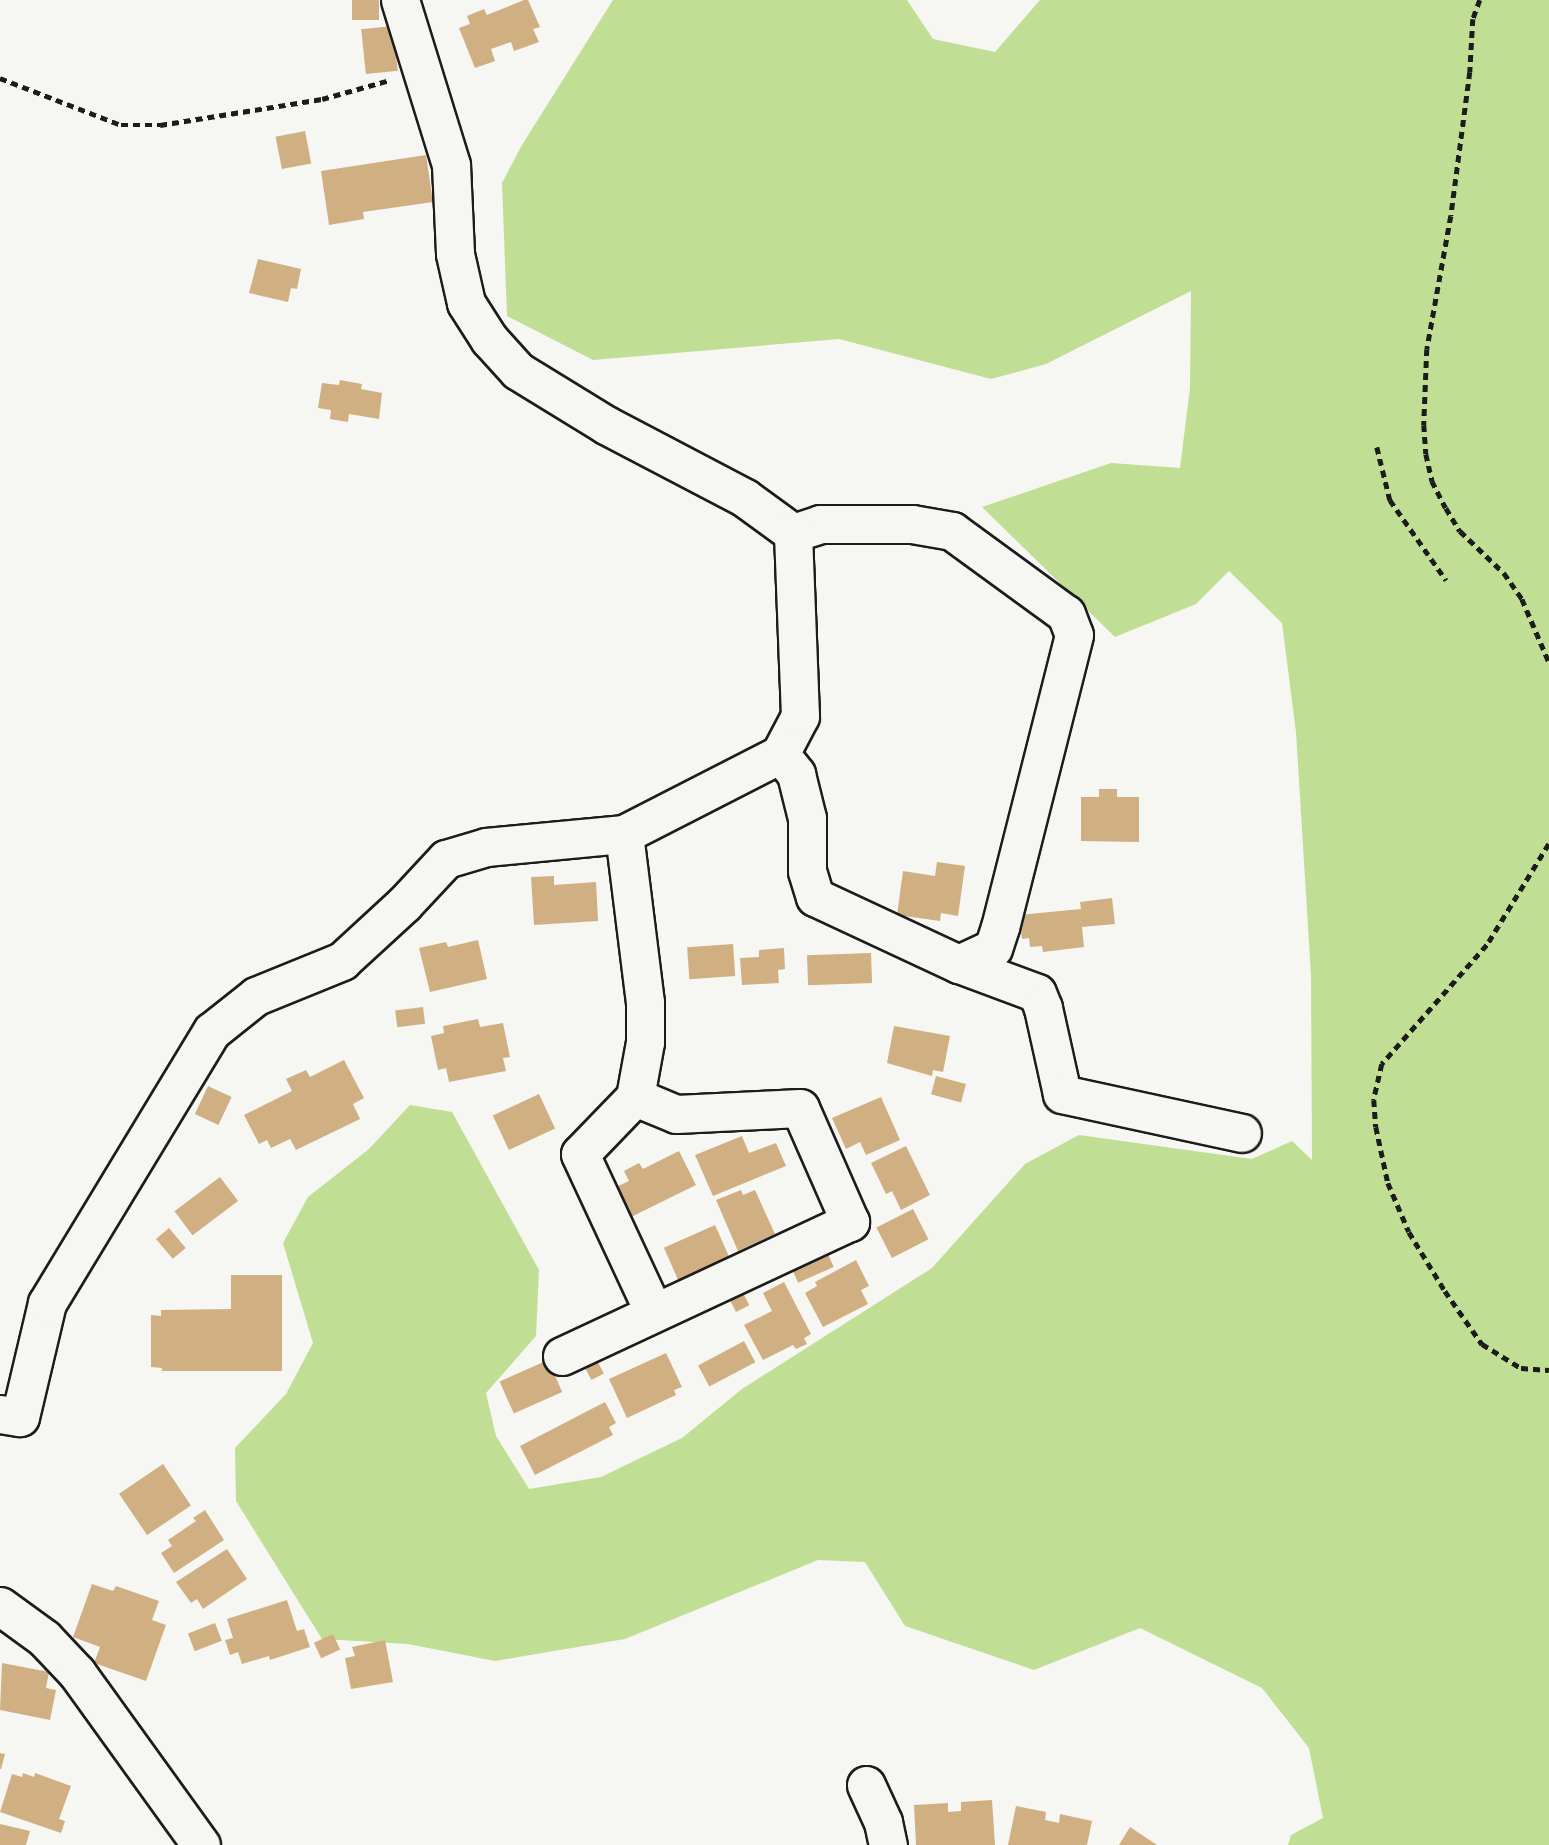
<!DOCTYPE html>
<style>
body{margin:0}
#map{position:relative;width:1549px;height:1845px;overflow:hidden;background:#f6f6f2;font-family:"Indie Flower",sans-serif}
div>[style]{position:absolute}
[style*='--x']{left:calc(var(--x)*1px);top:calc(var(--y)*1px);width:calc(var(--w)*1px);rotate:calc(var(--a)*1deg)}
.green>*{inset:0;background:#c1de95}
.building>*{inset:0;background:#d0b083;transform-origin:0 0}
.path>*{height:4.5px;margin-top:-2.25px;transform-origin:0;background:repeating-linear-gradient(90deg,#1c1c1c 0 7px,transparent 0 12px)}
.roads{filter:drop-shadow(2px 0 #1c1c1c) drop-shadow(-2px 0 #1c1c1c) drop-shadow(0 2px #1c1c1c) drop-shadow(0 -2px #1c1c1c)}
.minor>*{height:37px;margin:-18.5px;padding:0 18.5px;transform-origin:18.5px;border-radius:18.5px;background:#f6f6f2}
span{translate:-50% -50%;white-space:nowrap;text-align:center;line-height:1.15;-webkit-text-stroke:6px #f6f6f2;paint-order:stroke}
</style>
<div id="map">
<div class="green">
<div style="clip-path:polygon(613px 0,907px 0,933px 39px,995px 52px,1040px 0,1549px 0,1549px 1845px,1288px 1845px,1291px 1835px,1323px 1818px,1309px 1748px,1262px 1688px,1140px 1628px,1034px 1670px,905px 1626px,865px 1562px,818px 1560px,625px 1639px,495px 1661px,408px 1644px,322px 1639px,236px 1501px,235px 1448px,286px 1394px,313px 1343px,283px 1243px,308px 1197px,369px 1149px,410px 1105px,452px 1112px,539px 1270px,536px 1336px,486px 1393px,496px 1436px,529px 1489px,601px 1477px,682px 1438px,742px 1389px,932px 1268px,1025px 1164px,1079px 1135px,1252px 1159px,1292px 1141px,1312px 1160px,1311px 976px,1296px 732px,1282px 623px,1229px 571px,1196px 604px,1115px 637px,982px 507px,1111px 463px,1180px 468px,1190px 388px,1191px 291px,1046px 364px,991px 379px,839px 339px,593px 360px,507px 316px,502px 183px,522px 145px)"></div>
</div>
<div class="building">
<div style="left:352px;top:0;width:27px;height:20px"></div>
<div style="clip-path:polygon(524px 0,528px 0,540px 27px,533px 29px,539px 42px,514px 51px,511px 42px,491px 49px,495px 61px,475px 68px,459px 28px,470px 24px,467px 16px,484px 9px,487px 15px)"></div>
<div style="left:393px;top:26px;width:45px;height:32px;rotate:84deg"></div>
<div style="left:305px;top:131px;width:33px;height:30px;rotate:79deg"></div>
<div style="clip-path:polygon(426px 155px,433px 202px,363px 212px,364px 219px,329px 225px,321px 171px)"></div>
<div style="clip-path:polygon(258px 259px,301px 269px,297px 289px,291px 288px,288px 302px,249px 293px)"></div>
<div style="clip-path:polygon(340px 380px,362px 384px,361px 389px,382px 393px,379px 419px,349px 414px,348px 422px,330px 419px,331px 410px,318px 408px,322px 383px,339px 385px)"></div>
<div style="clip-path:polygon(1099px 789px,1117px 789px,1117px 797px,1139px 797px,1139px 842px,1081px 841px,1081px 797px,1099px 797px)"></div>
<div style="clip-path:polygon(937px 862px,965px 866px,958px 916px,941px 913px,940px 921px,897px 915px,903px 871px,935px 876px)"></div>
<div style="clip-path:polygon(554px 876px,554px 885px,596px 882px,598px 921px,534px 925px,531px 877px)"></div>
<div style="clip-path:polygon(1112px 898px,1115px 924px,1082px 927px,1084px 947px,1043px 952px,1042px 946px,1030px 947px,1029px 938px,1022px 939px,1019px 915px,1081px 909px,1080px 902px)"></div>
<div style="clip-path:polygon(478px 940px,487px 979px,430px 992px,419px 948px,446px 942px,448px 947px)"></div>
<div style="left:733px;top:944px;width:32px;height:46px;rotate:86deg"></div>
<div style="clip-path:polygon(784px 948px,785px 969px,778px 970px,779px 983px,742px 985px,740px 958px,759px 957px,759px 950px)"></div>
<div style="left:871px;top:953px;width:30px;height:64px;rotate:88deg"></div>
<div style="left:423px;top:1007px;width:17px;height:28px;rotate:83deg"></div>
<div style="clip-path:polygon(478px 1019px,480px 1027px,503px 1023px,510px 1057px,503px 1058px,506px 1071px,449px 1082px,446px 1068px,438px 1070px,431px 1036px,444px 1033px,443px 1026px)"></div>
<div style="clip-path:polygon(894px 1026px,950px 1036px,943px 1072px,933px 1070px,932px 1076px,887px 1063px)"></div>
<div style="clip-path:polygon(344px 1060px,364px 1098px,353px 1104px,360px 1119px,296px 1150px,290px 1139px,271px 1148px,267px 1140px,259px 1144px,244px 1115px,292px 1091px,286px 1079px,306px 1070px,310px 1077px)"></div>
<div style="left:936px;top:1076px;width:31px;height:19px;rotate:15deg"></div>
<div style="left:208px;top:1086px;width:26px;height:31px;rotate:25deg"></div>
<div style="left:539px;top:1094px;width:38px;height:51px;rotate:65deg"></div>
<div style="clip-path:polygon(881px 1097px,900px 1140px,866px 1155px,860px 1142px,846px 1149px,832px 1118px)"></div>
<div style="clip-path:polygon(742px 1136px,749px 1153px,776px 1143px,786px 1166px,713px 1196px,695px 1155px)"></div>
<div style="clip-path:polygon(906px 1146px,930px 1195px,901px 1210px,892px 1191px,886px 1194px,871px 1163px)"></div>
<div style="clip-path:polygon(679px 1151px,696px 1185px,631px 1217px,616px 1187px,629px 1181px,624px 1171px,639px 1163px,643px 1169px)"></div>
<div style="left:220px;top:1177px;width:30px;height:57px;rotate:53deg"></div>
<div style="clip-path:polygon(741px 1190px,743px 1195px,755px 1190px,775px 1234px,738px 1251px,716px 1200px)"></div>
<div style="left:913px;top:1209px;width:34px;height:41px;rotate:63deg"></div>
<div style="left:715px;top:1225px;width:39px;height:56px;rotate:66deg"></div>
<div style="left:169px;top:1228px;width:26px;height:17px;rotate:50deg"></div>
<div style="left:824px;top:1245px;width:24px;height:39px;rotate:66deg"></div>
<div style="clip-path:polygon(856px 1260px,869px 1286px,861px 1290px,868px 1304px,823px 1327px,805px 1293px,817px 1286px,815px 1282px)"></div>
<div style="clip-path:polygon(231px 1275px,282px 1275px,282px 1371px,162px 1371px,162px 1368px,151px 1367px,151px 1315px,161px 1316px,161px 1310px,231px 1309px)"></div>
<div style="clip-path:polygon(784px 1282px,811px 1334px,804px 1338px,807px 1344px,796px 1349px,793px 1345px,763px 1360px,744px 1325px,772px 1311px,763px 1293px)"></div>
<div style="left:738px;top:1283px;width:25px;height:15px;rotate:63deg"></div>
<div style="left:744px;top:1341px;width:24px;height:52px;rotate:62deg"></div>
<div style="clip-path:polygon(666px 1353px,682px 1387px,674px 1390px,676px 1395px,627px 1418px,609px 1379px)"></div>
<div style="left:594px;top:1355px;width:21px;height:14px;rotate:62deg"></div>
<div style="left:548px;top:1360px;width:35px;height:53px;rotate:66deg"></div>
<div style="clip-path:polygon(605px 1402px,616px 1423px,609px 1427px,613px 1435px,535px 1475px,520px 1446px)"></div>
<div style="left:163px;top:1464px;width:50px;height:53px;rotate:56deg"></div>
<div style="clip-path:polygon(205px 1510px,224px 1540px,174px 1573px,161px 1553px,172px 1546px,168px 1540px,196px 1521px,193px 1518px)"></div>
<div style="clip-path:polygon(227px 1549px,247px 1579px,203px 1609px,197px 1599px,191px 1603px,176px 1582px)"></div>
<div style="clip-path:polygon(92px 1584px,113px 1591px,116px 1586px,159px 1601px,152px 1620px,166px 1625px,146px 1681px,94px 1663px,100px 1647px,73px 1637px)"></div>
<div style="clip-path:polygon(287px 1600px,297px 1631px,304px 1629px,310px 1647px,270px 1660px,269px 1656px,242px 1664px,238px 1652px,230px 1655px,225px 1640px,233px 1638px,227px 1619px)"></div>
<div style="left:215px;top:1623px;width:19px;height:29px;rotate:69deg"></div>
<div style="left:333px;top:1634px;width:17px;height:21px;rotate:65deg"></div>
<div style="clip-path:polygon(385px 1640px,393px 1682px,351px 1689px,345px 1658px,355px 1656px,352px 1647px)"></div>
<div style="clip-path:polygon(2px 1663px,49px 1672px,46px 1688px,56px 1690px,50px 1720px,0 1710px)"></div>
<div style="clip-path:polygon(0 1753px,5px 1754px,1px 1769px,0 1769px)"></div>
<div style="clip-path:polygon(23px 1773px,34px 1777px,35px 1773px,71px 1786px,59px 1819px,65px 1821px,61px 1833px,0 1812px,12px 1774px,22px 1777px)"></div>
<div style="clip-path:polygon(992px 1800px,995px 1845px,916px 1845px,914px 1805px,948px 1803px,948px 1812px,961px 1811px,961px 1802px)"></div>
<div style="clip-path:polygon(1016px 1806px,1046px 1812px,1045px 1820px,1059px 1823px,1060px 1814px,1092px 1821px,1087px 1845px,1008px 1845px)"></div>
<div style="clip-path:polygon(0 1824px,30px 1831px,26px 1845px,0 1845px)"></div>
<div style="clip-path:polygon(1130px 1827px,1157px 1845px,1119px 1845px)"></div>
</div>
<div class="path">
<div style="--x:1480;--y:0;--w:20;--a:110"></div>
<div style="--x:1473;--y:19;--w:53;--a:93.2"></div>
<div style="--x:1470;--y:72;--w:145;--a:97.5"></div>
<div style="--x:1451;--y:216;--w:135;--a:100.2"></div>
<div style="--x:1427;--y:349;--w:76;--a:92.3"></div>
<div style="--x:1424;--y:425;--w:29;--a:86"></div>
<div style="--x:1426;--y:454;--w:28;--a:77"></div>
<div style="--x:1432;--y:481;--w:30;--a:63"></div>
<div style="--x:1446;--y:508;--w:27;--a:59"></div>
<div style="--x:1460;--y:531;--w:61;--a:43.7"></div>
<div style="--x:1504;--y:573;--w:32;--a:55"></div>
<div style="--x:1522;--y:599;--w:69;--a:66.8"></div>
<div style="--x:0;--y:78;--w:130;--a:21.2"></div>
<div style="--x:121;--y:125;--w:39;--a:0"></div>
<div style="--x:160;--y:125;--w:164;--a:-9.1"></div>
<div style="--x:322;--y:99;--w:71;--a:-15.6"></div>
<div style="--x:1377;--y:447;--w:55;--a:76.2"></div>
<div style="--x:1390;--y:500;--w:98;--a:55"></div>
<div style="--x:1549;--y:844;--w:119;--a:121.5"></div>
<div style="--x:1487;--y:945;--w:159;--a:131.4"></div>
<div style="--x:1382;--y:1064;--w:37;--a:103"></div>
<div style="--x:1374;--y:1100;--w:27;--a:86"></div>
<div style="--x:1376;--y:1127;--w:57;--a:77.9"></div>
<div style="--x:1388;--y:1183;--w:53;--a:66.8"></div>
<div style="--x:1409;--y:1232;--w:69;--a:58.6"></div>
<div style="--x:1445;--y:1291;--w:65;--a:55.1"></div>
<div style="--x:1482;--y:1344;--w:46;--a:31.6"></div>
<div style="--x:1521;--y:1368;--w:28;--a:4"></div>
</div>
<div class="roads">
<div class="minor">
<div style="--x:400;--y:0;--w:173;--a:72.8"></div>
<div style="--x:451;--y:165;--w:89;--a:87.4"></div>
<div style="--x:455;--y:254;--w:50;--a:77.3"></div>
<div style="--x:466;--y:303;--w:43;--a:57.4"></div>
<div style="--x:489;--y:339;--w:43;--a:47.8"></div>
<div style="--x:518;--y:371;--w:103;--a:31.5"></div>
<div style="--x:606;--y:425;--w:157;--a:27.7"></div>
<div style="--x:745;--y:498;--w:59;--a:36.1"></div>
<div style="--x:793;--y:533;--w:28;--a:-18"></div>
<div style="--x:820;--y:524;--w:92;--a:0"></div>
<div style="--x:912;--y:524;--w:41;--a:9.9"></div>
<div style="--x:952;--y:531;--w:141;--a:36.1"></div>
<div style="--x:1066;--y:614;--w:22;--a:69"></div>
<div style="--x:1074;--y:635;--w:301;--a:104.2"></div>
<div style="--x:1000;--y:927;--w:22;--a:108"></div>
<div style="--x:993;--y:948;--w:38;--a:155"></div>
<div style="--x:780;--y:754;--w:26;--a:51"></div>
<div style="--x:796;--y:774;--w:45;--a:76"></div>
<div style="--x:807;--y:818;--w:53;--a:90"></div>
<div style="--x:807;--y:871;--w:27;--a:73"></div>
<div style="--x:815;--y:897;--w:159;--a:25"></div>
<div style="--x:959;--y:964;--w:83;--a:20.4"></div>
<div style="--x:1037;--y:993;--w:16;--a:68"></div>
<div style="--x:1043;--y:1008;--w:88;--a:77.5"></div>
<div style="--x:1062;--y:1094;--w:184;--a:12.2"></div>
<div style="--x:624;--y:834;--w:169;--a:82.9"></div>
<div style="--x:645;--y:1002;--w:40;--a:90"></div>
<div style="--x:645;--y:1042;--w:56;--a:100.3"></div>
<div style="--x:635;--y:1097;--w:79;--a:134"></div>
<div style="--x:580;--y:1154;--w:175;--a:65"></div>
<div style="--x:562;--y:1356;--w:318;--a:-25"></div>
<div style="--x:850;--y:1222;--w:124;--a:-113.7"></div>
<div style="--x:800;--y:1108;--w:124;--a:177.2"></div>
<div style="--x:676;--y:1114;--w:44;--a:-157.5"></div>
<div style="--x:0;--y:1414;--w:20;--a:9"></div>
<div style="--x:20;--y:1417;--w:117;--a:-76.7"></div>
<div style="--x:47;--y:1303;--w:318;--a:-58.8"></div>
<div style="--x:212;--y:1031;--w:56;--a:-38.5"></div>
<div style="--x:256;--y:996;--w:93;--a:-22.1"></div>
<div style="--x:342;--y:961;--w:84;--a:-42.6"></div>
<div style="--x:404;--y:904;--w:62;--a:-47"></div>
<div style="--x:446;--y:859;--w:42;--a:-16.7"></div>
<div style="--x:486;--y:847;--w:139;--a:-5.4"></div>
<div style="--x:624;--y:834;--w:175;--a:-27.1"></div>
<div style="--x:780;--y:754;--w:43;--a:-62.2"></div>
<div style="--x:800;--y:716;--w:183;--a:-92.2"></div>
<div style="--x:0;--y:1606;--w:54;--a:36"></div>
<div style="--x:44;--y:1638;--w:48;--a:46.7"></div>
<div style="--x:77;--y:1673;--w:212;--a:54.2"></div>
<div style="--x:866;--y:1785;--w:41;--a:65.3"></div>
<div style="--x:883;--y:1822;--w:24;--a:78"></div>
</div>
</div>
</div>
